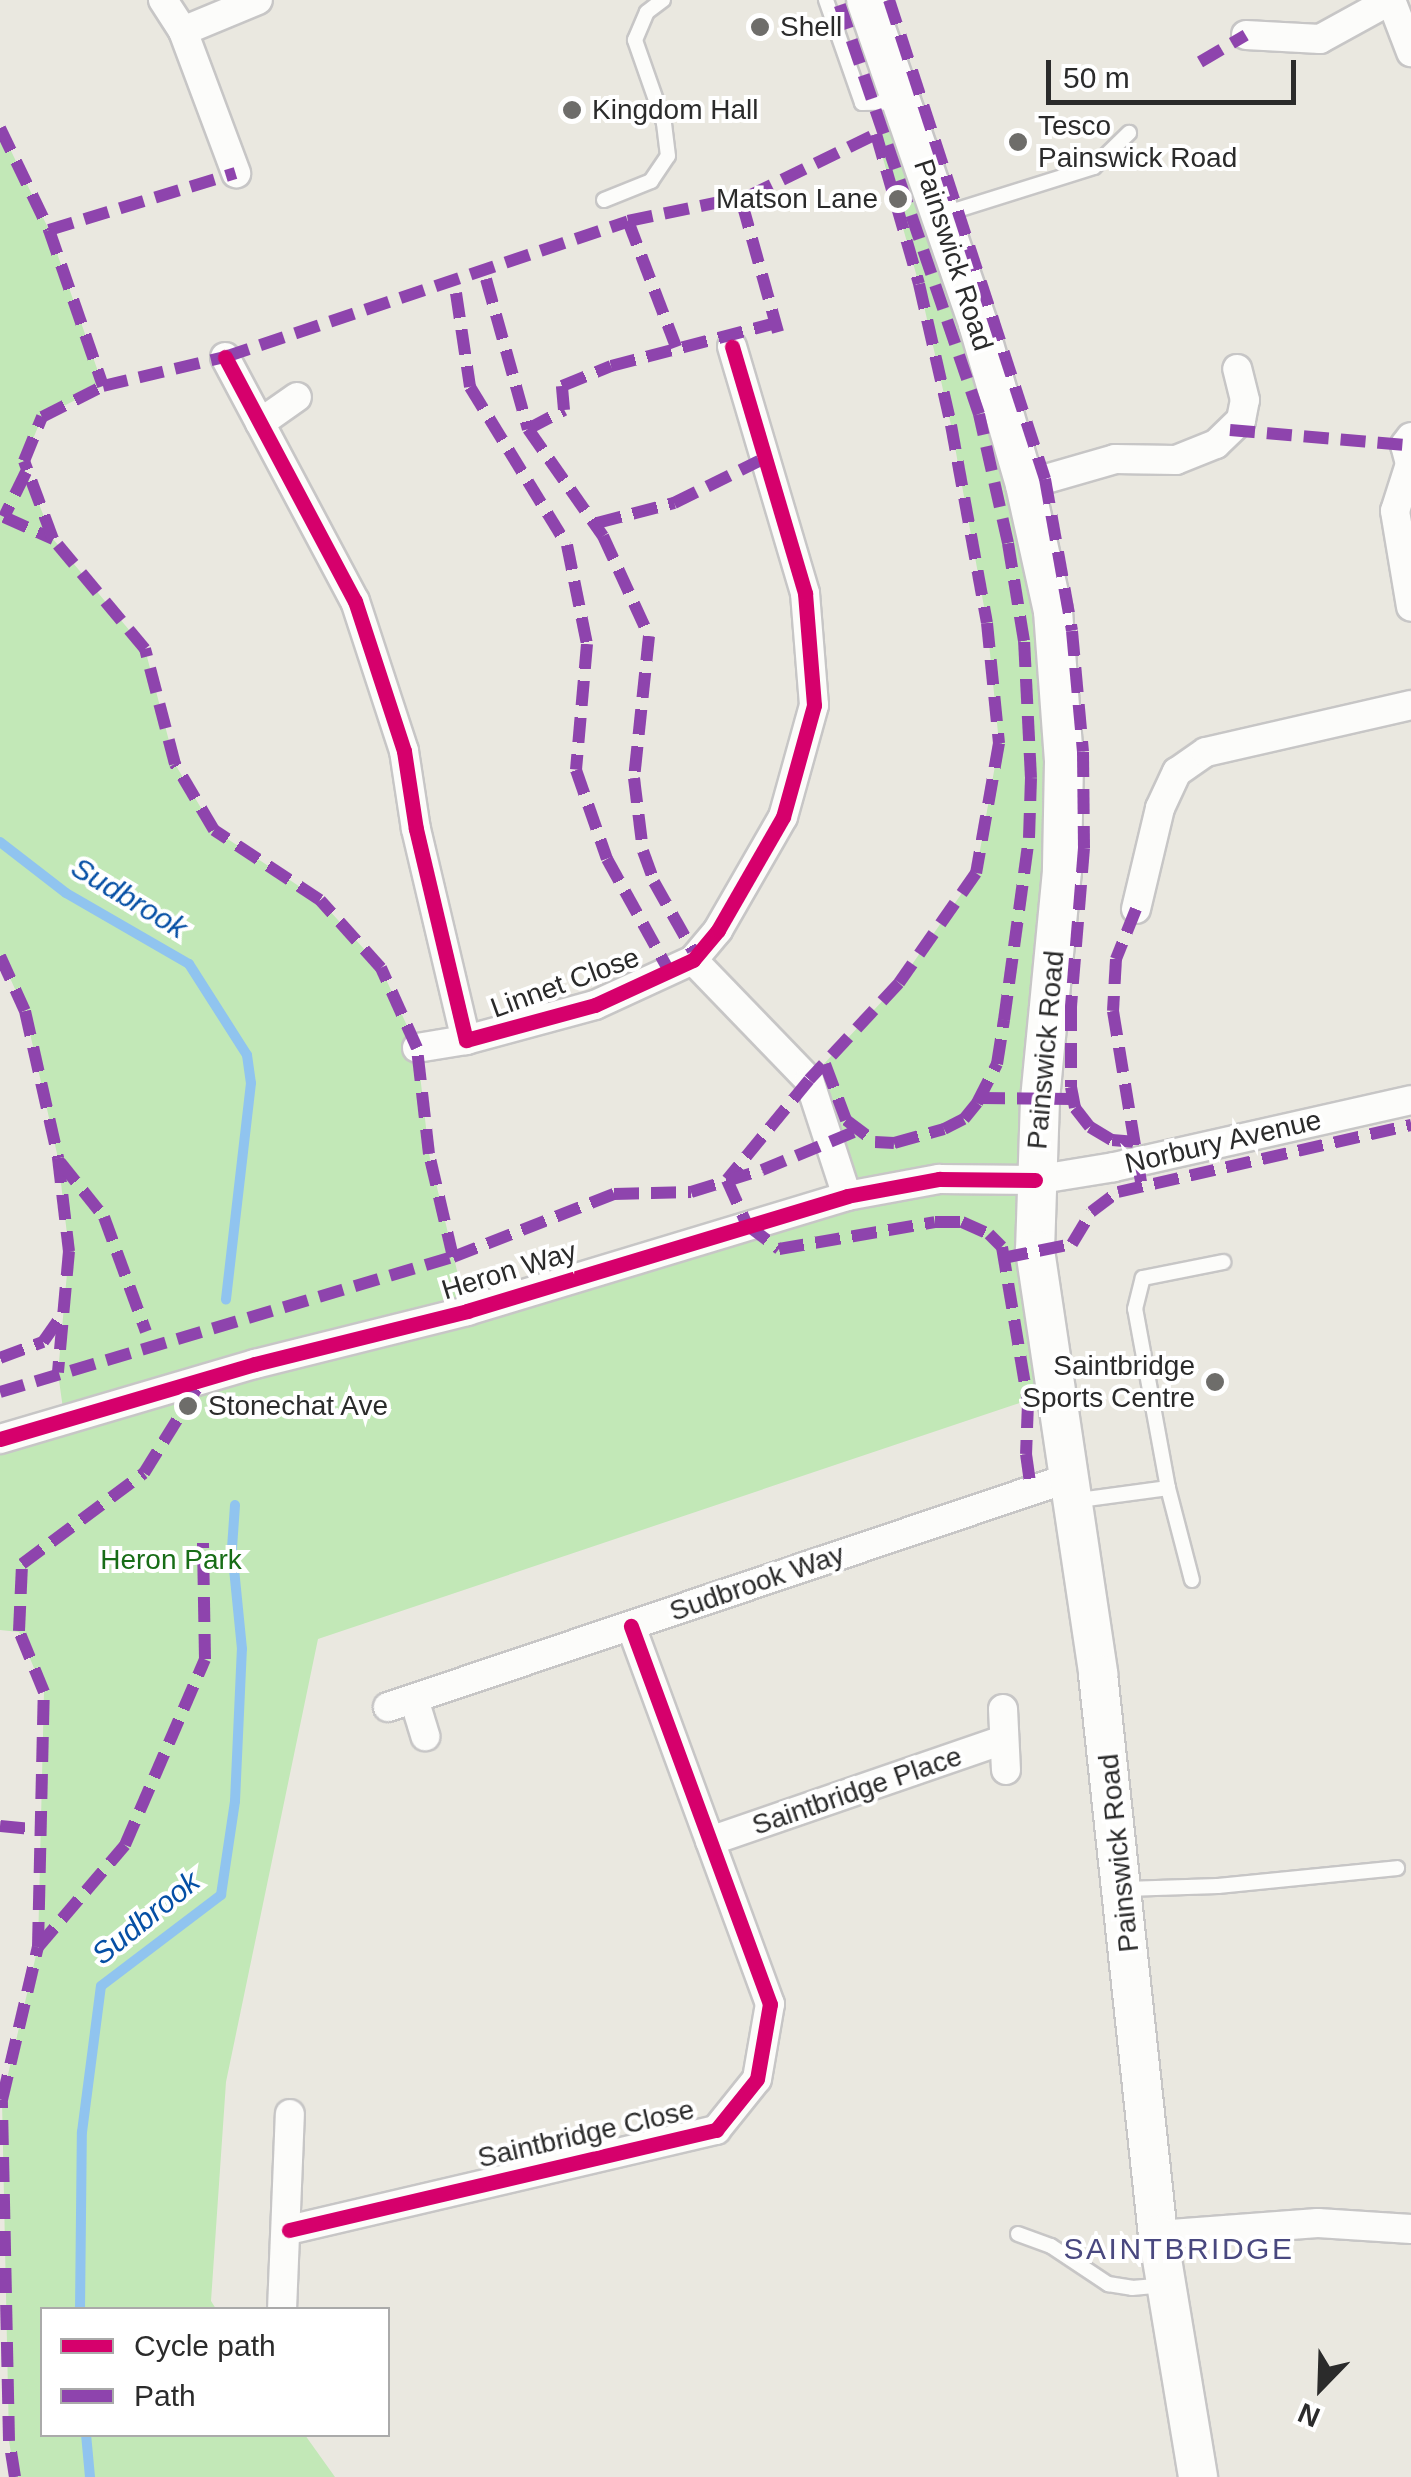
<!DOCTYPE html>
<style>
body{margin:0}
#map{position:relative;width:1411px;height:2477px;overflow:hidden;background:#eae8e0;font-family:Arial,sans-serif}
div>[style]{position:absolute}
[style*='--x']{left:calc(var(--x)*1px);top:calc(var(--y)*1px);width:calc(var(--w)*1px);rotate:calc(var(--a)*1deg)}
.green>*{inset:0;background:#c2e8b7}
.stream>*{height:10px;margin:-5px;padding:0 5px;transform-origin:5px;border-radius:5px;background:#90c4ef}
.roads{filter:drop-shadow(2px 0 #c7c6c6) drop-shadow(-2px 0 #c7c6c6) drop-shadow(0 2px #c7c6c6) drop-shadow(0 -2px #c7c6c6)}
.service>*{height:14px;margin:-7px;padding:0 7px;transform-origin:7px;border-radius:7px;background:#fcfcfa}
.minor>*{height:28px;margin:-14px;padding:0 14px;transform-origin:14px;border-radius:14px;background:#fcfcfa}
.secondary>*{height:38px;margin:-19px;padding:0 19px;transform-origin:19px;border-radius:19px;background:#fcfcfa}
.quiet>*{height:12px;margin-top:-6px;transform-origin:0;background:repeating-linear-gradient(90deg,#8e44ad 0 25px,transparent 0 37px)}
.cycleway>*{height:15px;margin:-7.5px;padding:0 7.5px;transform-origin:7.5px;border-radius:7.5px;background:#d6006c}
.dots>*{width:28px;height:28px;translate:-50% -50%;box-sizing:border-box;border:5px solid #fff;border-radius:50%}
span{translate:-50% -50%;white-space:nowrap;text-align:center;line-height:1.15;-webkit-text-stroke:8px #fff;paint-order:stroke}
.poi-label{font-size:28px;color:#2b2b2b}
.left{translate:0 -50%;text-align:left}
.right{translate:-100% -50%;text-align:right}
.street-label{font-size:28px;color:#2b2b2b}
.park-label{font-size:28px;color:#176d16}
.water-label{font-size:30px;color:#054fa5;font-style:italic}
.neighbourhood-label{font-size:30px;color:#49487f;letter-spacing:2.5px}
.legend{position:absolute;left:40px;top:2307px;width:350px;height:130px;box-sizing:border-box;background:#fff;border:2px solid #aaa;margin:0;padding:12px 18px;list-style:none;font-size:30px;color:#2b2b2b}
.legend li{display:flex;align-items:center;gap:20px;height:50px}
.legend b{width:50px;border:2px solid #aaa}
.north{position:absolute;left:1271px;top:2337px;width:100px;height:100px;-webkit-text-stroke:8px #fff;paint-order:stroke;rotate:203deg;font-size:28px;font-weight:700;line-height:40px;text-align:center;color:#2b2b2b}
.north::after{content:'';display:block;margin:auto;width:35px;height:45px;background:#2b2b2b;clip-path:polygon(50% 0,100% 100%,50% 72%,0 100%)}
.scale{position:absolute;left:1046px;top:60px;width:250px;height:45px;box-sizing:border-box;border:5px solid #2b2b2b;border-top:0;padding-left:12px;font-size:30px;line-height:35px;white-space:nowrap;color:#2b2b2b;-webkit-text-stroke:8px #fff;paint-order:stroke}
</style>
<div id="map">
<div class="green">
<div style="clip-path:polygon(908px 121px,1053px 611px,1040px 1100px,1058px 1390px,318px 1639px,226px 2082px,211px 2301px,216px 2309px,42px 2310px,42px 2434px,305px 2435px,335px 2477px,15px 2477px,9px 2441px,2px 2100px,38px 1947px,44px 1692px,19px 1632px,0 1630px,0 1434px,64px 1416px,58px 1373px,69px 1251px,58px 1158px,25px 1011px,0 956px,0 128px,49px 230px,103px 386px,42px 417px,24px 461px,26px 472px,53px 539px,145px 649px,175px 764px,214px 830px,320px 900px,381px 968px,417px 1048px,429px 1154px,465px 1304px,847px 1196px,809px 1080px,899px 983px,976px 873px,999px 743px,987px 623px,951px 425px,919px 284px,876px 134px)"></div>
</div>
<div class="stream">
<div style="--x:0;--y:842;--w:83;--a:37.7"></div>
<div style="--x:66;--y:893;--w:142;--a:30"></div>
<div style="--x:189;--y:964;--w:108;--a:57.5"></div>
<div style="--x:247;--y:1055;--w:28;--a:82"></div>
<div style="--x:251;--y:1083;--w:218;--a:96.6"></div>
<div style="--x:80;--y:2310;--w:178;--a:-89.4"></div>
<div style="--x:82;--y:2132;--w:147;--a:-82.6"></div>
<div style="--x:101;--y:1986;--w:151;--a:-37.2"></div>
<div style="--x:221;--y:1895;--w:95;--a:-81.5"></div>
<div style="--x:235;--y:1801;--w:152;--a:-87.4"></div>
<div style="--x:242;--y:1649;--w:101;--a:-95.7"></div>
<div style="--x:232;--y:1548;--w:43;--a:-86"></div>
<div style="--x:86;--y:2434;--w:43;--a:84.7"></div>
</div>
<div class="roads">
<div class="service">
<div style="--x:826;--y:0;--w:109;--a:70.7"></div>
<div style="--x:862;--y:103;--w:39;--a:-1"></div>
<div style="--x:604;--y:200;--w:51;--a:-22"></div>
<div style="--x:651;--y:181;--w:30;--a:-56"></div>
<div style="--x:668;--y:156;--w:33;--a:-97"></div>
<div style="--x:664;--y:123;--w:88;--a:-109.3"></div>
<div style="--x:635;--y:40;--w:30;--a:-67"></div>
<div style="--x:647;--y:12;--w:20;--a:-37"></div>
<div style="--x:941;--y:215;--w:160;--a:-17.4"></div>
<div style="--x:1094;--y:167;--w:49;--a:-44.2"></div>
<div style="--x:1168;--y:1488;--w:182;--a:-100.4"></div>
<div style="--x:1135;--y:1309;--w:32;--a:-76"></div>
<div style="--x:1143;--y:1278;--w:82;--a:-11.3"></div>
<div style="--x:1072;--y:1501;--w:97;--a:-7.7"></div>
<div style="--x:1168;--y:1488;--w:95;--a:75.4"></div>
<div style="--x:1125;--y:1889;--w:93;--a:-1.8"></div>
<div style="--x:1218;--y:1886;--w:180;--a:-5.7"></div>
<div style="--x:1018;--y:2234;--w:35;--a:20"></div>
<div style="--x:1051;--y:2246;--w:69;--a:33.7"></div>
<div style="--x:1108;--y:2284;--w:24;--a:9"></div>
<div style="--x:1132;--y:2288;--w:33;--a:-5"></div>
</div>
<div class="minor">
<div style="--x:163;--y:0;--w:37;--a:57"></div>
<div style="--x:183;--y:31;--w:152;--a:69.5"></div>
<div style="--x:1391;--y:0;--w:56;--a:69"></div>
<div style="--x:183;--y:31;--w:81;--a:-22.5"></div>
<div style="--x:1246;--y:35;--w:74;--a:3.1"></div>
<div style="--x:1320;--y:39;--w:81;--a:-28.8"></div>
<div style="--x:225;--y:357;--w:276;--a:62"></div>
<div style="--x:355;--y:601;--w:158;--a:71.9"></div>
<div style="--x:404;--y:751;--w:79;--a:81.3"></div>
<div style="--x:416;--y:829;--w:217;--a:76.7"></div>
<div style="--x:466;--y:1040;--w:134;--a:-15.2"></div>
<div style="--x:595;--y:1005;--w:108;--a:-24.7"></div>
<div style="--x:693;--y:960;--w:39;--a:-50"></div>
<div style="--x:718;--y:930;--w:130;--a:-60.1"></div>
<div style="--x:783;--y:817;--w:116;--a:-74.5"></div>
<div style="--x:814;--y:705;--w:112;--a:-94.6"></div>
<div style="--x:805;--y:593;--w:257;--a:-106.5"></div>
<div style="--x:260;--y:423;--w:45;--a:-35.1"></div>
<div style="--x:1411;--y:437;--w:10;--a:127"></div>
<div style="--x:1405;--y:445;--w:20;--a:75"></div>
<div style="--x:1410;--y:464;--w:49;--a:107.7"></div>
<div style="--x:1395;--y:511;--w:97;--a:80.5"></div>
<div style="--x:1025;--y:485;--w:94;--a:-16.1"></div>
<div style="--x:1115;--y:459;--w:61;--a:0.9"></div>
<div style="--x:1176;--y:460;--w:43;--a:-21.8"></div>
<div style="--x:1216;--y:444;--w:35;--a:-44"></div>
<div style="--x:1241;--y:420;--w:20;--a:-79"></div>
<div style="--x:1245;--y:400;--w:32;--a:-104"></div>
<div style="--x:1136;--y:909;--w:104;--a:-76.6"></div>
<div style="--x:1160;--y:808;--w:40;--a:-65"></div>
<div style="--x:1177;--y:772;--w:35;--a:-35"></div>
<div style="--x:1206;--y:752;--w:210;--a:-12.9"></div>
<div style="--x:693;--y:960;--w:167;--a:46"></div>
<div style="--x:809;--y:1080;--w:122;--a:71.9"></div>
<div style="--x:417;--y:1048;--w:50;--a:-9.3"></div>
<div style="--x:0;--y:1439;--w:266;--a:-16.4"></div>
<div style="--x:255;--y:1364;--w:219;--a:-14"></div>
<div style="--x:467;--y:1311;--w:397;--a:-16.8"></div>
<div style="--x:847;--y:1196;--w:94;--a:-10.5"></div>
<div style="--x:939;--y:1179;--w:96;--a:0.6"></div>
<div style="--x:1035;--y:1180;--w:80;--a:-9.3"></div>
<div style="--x:1114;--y:1167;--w:304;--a:-12.7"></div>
<div style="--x:414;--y:1699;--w:39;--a:73"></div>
<div style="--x:388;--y:1707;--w:718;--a:-18.59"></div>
<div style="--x:1003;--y:1709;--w:61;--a:87.2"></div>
<div style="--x:710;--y:1841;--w:310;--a:-19"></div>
<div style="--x:289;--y:2230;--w:439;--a:-13.2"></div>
<div style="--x:716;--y:2130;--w:65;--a:-51.2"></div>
<div style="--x:757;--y:2079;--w:76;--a:-80.2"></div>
<div style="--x:770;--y:2004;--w:403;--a:-110.2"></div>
<div style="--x:1158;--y:2235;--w:160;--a:-4.3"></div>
<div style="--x:1318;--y:2223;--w:93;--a:3.7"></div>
<div style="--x:282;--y:2310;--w:196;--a:-87.7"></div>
</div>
<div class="secondary">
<div style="--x:866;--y:0;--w:343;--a:70.9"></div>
<div style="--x:978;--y:324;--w:168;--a:73.7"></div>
<div style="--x:1025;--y:485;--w:129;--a:77.5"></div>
<div style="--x:1053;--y:611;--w:151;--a:85.8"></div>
<div style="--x:1064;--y:762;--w:109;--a:91.1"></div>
<div style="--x:1062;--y:871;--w:230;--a:95.5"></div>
<div style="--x:1040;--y:1100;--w:150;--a:91.9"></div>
<div style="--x:1035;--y:1250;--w:429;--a:81.5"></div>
<div style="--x:1098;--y:1674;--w:564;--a:83.9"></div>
<div style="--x:1158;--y:2235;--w:245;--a:80.6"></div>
</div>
</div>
<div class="quiet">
<div style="--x:889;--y:0;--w:504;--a:71.96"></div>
<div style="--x:1045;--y:479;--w:154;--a:79.9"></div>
<div style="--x:1072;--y:631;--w:121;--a:84.8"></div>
<div style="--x:1083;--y:752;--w:96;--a:89.4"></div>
<div style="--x:1084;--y:848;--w:159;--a:94.7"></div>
<div style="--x:1071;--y:1006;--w:81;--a:90"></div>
<div style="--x:1071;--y:1087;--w:21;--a:79"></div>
<div style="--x:1075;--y:1108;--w:24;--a:52"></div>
<div style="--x:1090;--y:1127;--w:26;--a:31"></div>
<div style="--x:1112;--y:1140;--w:21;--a:5"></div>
<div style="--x:1200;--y:62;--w:53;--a:-30.4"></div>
<div style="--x:0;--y:128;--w:113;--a:64.3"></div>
<div style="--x:49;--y:230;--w:165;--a:70.9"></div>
<div style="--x:742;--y:203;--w:134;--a:74.4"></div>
<div style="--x:628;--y:221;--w:135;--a:69.1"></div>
<div style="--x:49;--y:230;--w:195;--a:-17"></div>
<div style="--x:486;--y:279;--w:156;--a:74.4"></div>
<div style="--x:528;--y:429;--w:131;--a:55"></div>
<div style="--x:603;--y:536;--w:110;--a:65.3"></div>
<div style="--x:649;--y:636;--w:143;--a:96"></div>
<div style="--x:634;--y:778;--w:74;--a:83"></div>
<div style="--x:643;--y:851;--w:33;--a:70"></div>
<div style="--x:654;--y:882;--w:79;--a:60.5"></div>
<div style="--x:456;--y:293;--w:95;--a:81.5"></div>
<div style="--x:470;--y:387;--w:185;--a:58.5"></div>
<div style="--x:567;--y:545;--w:101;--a:78.6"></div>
<div style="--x:587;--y:644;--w:126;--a:95"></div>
<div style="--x:576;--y:770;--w:94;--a:70.8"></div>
<div style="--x:607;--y:859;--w:128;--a:61"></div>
<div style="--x:528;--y:429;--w:41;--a:-27.8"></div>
<div style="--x:564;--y:410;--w:24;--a:-95"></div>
<div style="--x:562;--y:386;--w:53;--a:-22.2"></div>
<div style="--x:611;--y:366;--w:171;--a:-14.6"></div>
<div style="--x:1230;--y:430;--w:176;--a:4.9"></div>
<div style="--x:26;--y:472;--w:50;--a:116.1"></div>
<div style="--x:4;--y:517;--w:54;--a:24.2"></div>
<div style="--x:597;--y:523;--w:80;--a:-14.6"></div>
<div style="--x:674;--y:503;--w:95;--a:-26.3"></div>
<div style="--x:1136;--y:909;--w:54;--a:111.8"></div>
<div style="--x:1116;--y:959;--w:52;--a:93.3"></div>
<div style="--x:1113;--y:1011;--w:180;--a:80.7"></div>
<div style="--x:0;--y:956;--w:60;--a:65.6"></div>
<div style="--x:25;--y:1011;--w:151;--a:77.3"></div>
<div style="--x:58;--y:1158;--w:94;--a:83.3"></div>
<div style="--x:69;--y:1251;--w:122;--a:95.2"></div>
<div style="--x:825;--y:1064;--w:60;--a:69.4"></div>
<div style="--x:846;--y:1120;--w:36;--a:37"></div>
<div style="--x:875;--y:1142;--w:19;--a:3"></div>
<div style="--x:894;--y:1143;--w:52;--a:-15.6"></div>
<div style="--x:944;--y:1129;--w:22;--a:-27"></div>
<div style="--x:964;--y:1119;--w:21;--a:-51"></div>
<div style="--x:977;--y:1103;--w:44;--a:-62.9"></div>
<div style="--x:997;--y:1064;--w:45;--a:-81"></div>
<div style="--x:1004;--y:1020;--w:184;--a:-82.2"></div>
<div style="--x:1029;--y:838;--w:60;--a:-88.1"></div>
<div style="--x:1031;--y:778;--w:137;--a:-92.9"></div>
<div style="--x:1024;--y:641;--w:99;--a:-99.3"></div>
<div style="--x:1008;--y:543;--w:132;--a:-102.7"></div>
<div style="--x:979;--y:414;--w:437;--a:-108.8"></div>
<div style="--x:980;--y:1098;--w:93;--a:0.6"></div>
<div style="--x:60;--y:1162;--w:70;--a:51.3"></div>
<div style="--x:104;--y:1217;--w:122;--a:69.9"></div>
<div style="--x:453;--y:1257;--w:106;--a:-103.1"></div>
<div style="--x:429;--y:1154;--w:107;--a:-96.5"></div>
<div style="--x:417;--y:1048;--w:88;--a:-114.2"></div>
<div style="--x:381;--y:968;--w:91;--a:-131.9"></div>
<div style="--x:320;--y:900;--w:127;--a:-146.6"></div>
<div style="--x:214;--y:830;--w:77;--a:-120.6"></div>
<div style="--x:175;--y:764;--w:119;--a:-104.6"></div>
<div style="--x:145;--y:649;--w:143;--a:-129.9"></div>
<div style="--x:53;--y:539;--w:83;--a:-110.4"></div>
<div style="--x:24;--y:461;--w:48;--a:-67.8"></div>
<div style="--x:42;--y:417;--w:68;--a:-26.9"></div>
<div style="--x:103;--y:386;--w:125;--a:-13.4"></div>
<div style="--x:225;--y:357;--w:425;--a:-18.6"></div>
<div style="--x:628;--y:221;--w:124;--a:-11.7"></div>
<div style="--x:749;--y:196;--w:141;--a:-26"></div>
<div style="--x:876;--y:134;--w:156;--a:74"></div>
<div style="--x:919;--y:284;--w:145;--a:77.2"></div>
<div style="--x:951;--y:425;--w:201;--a:79.7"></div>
<div style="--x:987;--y:623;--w:121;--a:84.3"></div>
<div style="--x:999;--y:743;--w:132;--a:100"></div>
<div style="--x:976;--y:873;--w:134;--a:125"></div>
<div style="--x:899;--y:983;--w:132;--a:132.9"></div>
<div style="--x:809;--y:1080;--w:129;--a:129.4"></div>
<div style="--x:727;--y:1180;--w:49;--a:66"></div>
<div style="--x:747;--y:1225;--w:40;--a:37"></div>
<div style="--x:779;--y:1249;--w:158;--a:-9.8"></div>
<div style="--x:935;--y:1222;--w:27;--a:0"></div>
<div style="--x:962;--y:1222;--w:30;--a:24"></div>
<div style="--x:989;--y:1234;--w:18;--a:45"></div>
<div style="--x:1002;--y:1247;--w:158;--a:80.5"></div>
<div style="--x:1028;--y:1403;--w:51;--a:92.2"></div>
<div style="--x:1026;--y:1454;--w:35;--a:82"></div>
<div style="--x:1003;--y:1258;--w:70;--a:-11.5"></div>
<div style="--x:1072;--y:1244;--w:37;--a:-59"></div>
<div style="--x:1091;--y:1212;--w:34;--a:-37"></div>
<div style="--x:1118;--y:1192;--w:301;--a:-12.9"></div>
<div style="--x:0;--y:1358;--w:46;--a:-20.4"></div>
<div style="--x:43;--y:1342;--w:33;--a:-55"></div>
<div style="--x:0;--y:1392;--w:473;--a:-16.6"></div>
<div style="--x:453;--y:1257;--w:173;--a:-21.4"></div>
<div style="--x:614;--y:1194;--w:77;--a:-1.5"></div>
<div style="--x:691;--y:1192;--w:74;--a:-17.2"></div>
<div style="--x:762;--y:1170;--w:102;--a:-22.5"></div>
<div style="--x:0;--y:1826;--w:42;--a:5.4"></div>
<div style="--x:38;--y:1947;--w:134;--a:-49.5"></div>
<div style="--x:125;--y:1845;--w:202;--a:-66.7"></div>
<div style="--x:205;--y:1659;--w:116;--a:-91"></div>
<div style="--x:15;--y:2477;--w:36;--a:-99"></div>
<div style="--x:9;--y:2441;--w:341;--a:-91.2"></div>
<div style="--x:2;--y:2100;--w:157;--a:-76.8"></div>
<div style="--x:38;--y:1947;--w:255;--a:-88.7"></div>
<div style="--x:44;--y:1692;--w:66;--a:-112.3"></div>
<div style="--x:19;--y:1631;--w:67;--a:-87.4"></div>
<div style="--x:22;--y:1564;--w:152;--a:-36.7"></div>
<div style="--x:144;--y:1473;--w:110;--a:-58.1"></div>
</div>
<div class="cycleway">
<div style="--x:225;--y:357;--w:276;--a:62"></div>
<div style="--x:355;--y:601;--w:158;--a:71.9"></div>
<div style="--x:404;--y:751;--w:79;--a:81.3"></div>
<div style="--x:416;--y:829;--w:217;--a:76.7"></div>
<div style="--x:466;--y:1040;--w:134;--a:-15.2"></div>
<div style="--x:595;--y:1005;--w:108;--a:-24.7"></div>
<div style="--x:693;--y:960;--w:39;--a:-50"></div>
<div style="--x:718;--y:930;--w:130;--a:-60.1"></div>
<div style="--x:783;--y:817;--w:116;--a:-74.5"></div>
<div style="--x:814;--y:705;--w:112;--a:-94.6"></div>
<div style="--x:805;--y:593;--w:257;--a:-106.5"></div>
<div style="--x:0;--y:1439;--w:266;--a:-16.4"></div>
<div style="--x:255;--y:1364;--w:219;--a:-14"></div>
<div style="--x:467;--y:1311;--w:397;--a:-16.8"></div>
<div style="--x:847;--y:1196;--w:94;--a:-10.5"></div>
<div style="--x:939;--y:1179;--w:96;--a:0.6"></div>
<div style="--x:289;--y:2230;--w:439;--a:-13.2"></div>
<div style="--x:716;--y:2130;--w:65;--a:-51.2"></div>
<div style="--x:757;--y:2079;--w:76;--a:-80.2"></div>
<div style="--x:770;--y:2004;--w:403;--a:-110.2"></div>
</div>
<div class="dots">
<div style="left:760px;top:27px;background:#6e6d6a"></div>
<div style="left:572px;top:110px;background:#6e6d6a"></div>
<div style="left:1018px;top:142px;background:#6e6d6a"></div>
<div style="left:898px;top:199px;background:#6e6d6a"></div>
<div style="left:1215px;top:1382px;background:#6e6d6a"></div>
<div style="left:188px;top:1406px;background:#6e6d6a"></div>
</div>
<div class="poi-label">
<span class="left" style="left:780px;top:27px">Shell</span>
<span class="left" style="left:592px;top:110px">Kingdom Hall</span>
<span class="left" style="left:1038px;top:142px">Tesco<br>Painswick Road</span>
<span class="right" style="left:878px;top:199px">Matson Lane</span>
<span class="right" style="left:1195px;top:1382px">Saintbridge<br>Sports Centre</span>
<span class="left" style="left:208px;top:1406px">Stonechat Ave</span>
</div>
<div class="street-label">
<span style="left:953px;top:255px;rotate:72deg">Painswick Road</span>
<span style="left:565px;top:983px;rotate:-20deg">Linnet Close</span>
<span style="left:1046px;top:1050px;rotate:-85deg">Painswick Road</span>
<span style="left:1223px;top:1142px;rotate:-13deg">Norbury Avenue</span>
<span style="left:509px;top:1271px;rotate:-17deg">Heron Way</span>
<span style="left:757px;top:1583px;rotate:-19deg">Sudbrook Way</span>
<span style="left:857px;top:1791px;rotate:-19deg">Saintbridge Place</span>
<span style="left:1119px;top:1853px;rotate:-96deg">Painswick Road</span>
<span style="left:586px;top:2134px;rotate:-13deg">Saintbridge Close</span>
</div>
<div class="park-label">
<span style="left:171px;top:1560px">Heron Park</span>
</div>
<div class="water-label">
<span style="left:129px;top:898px;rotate:31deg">Sudbrook</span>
<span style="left:146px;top:1918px;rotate:-39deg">Sudbrook</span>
</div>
<div class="neighbourhood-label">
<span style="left:1179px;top:2249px">SAINTBRIDGE</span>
</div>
<ul class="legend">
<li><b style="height:12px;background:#d6006c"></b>Cycle path</li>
<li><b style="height:12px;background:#8e44ad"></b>Path</li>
</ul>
<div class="north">N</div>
<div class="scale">50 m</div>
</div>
